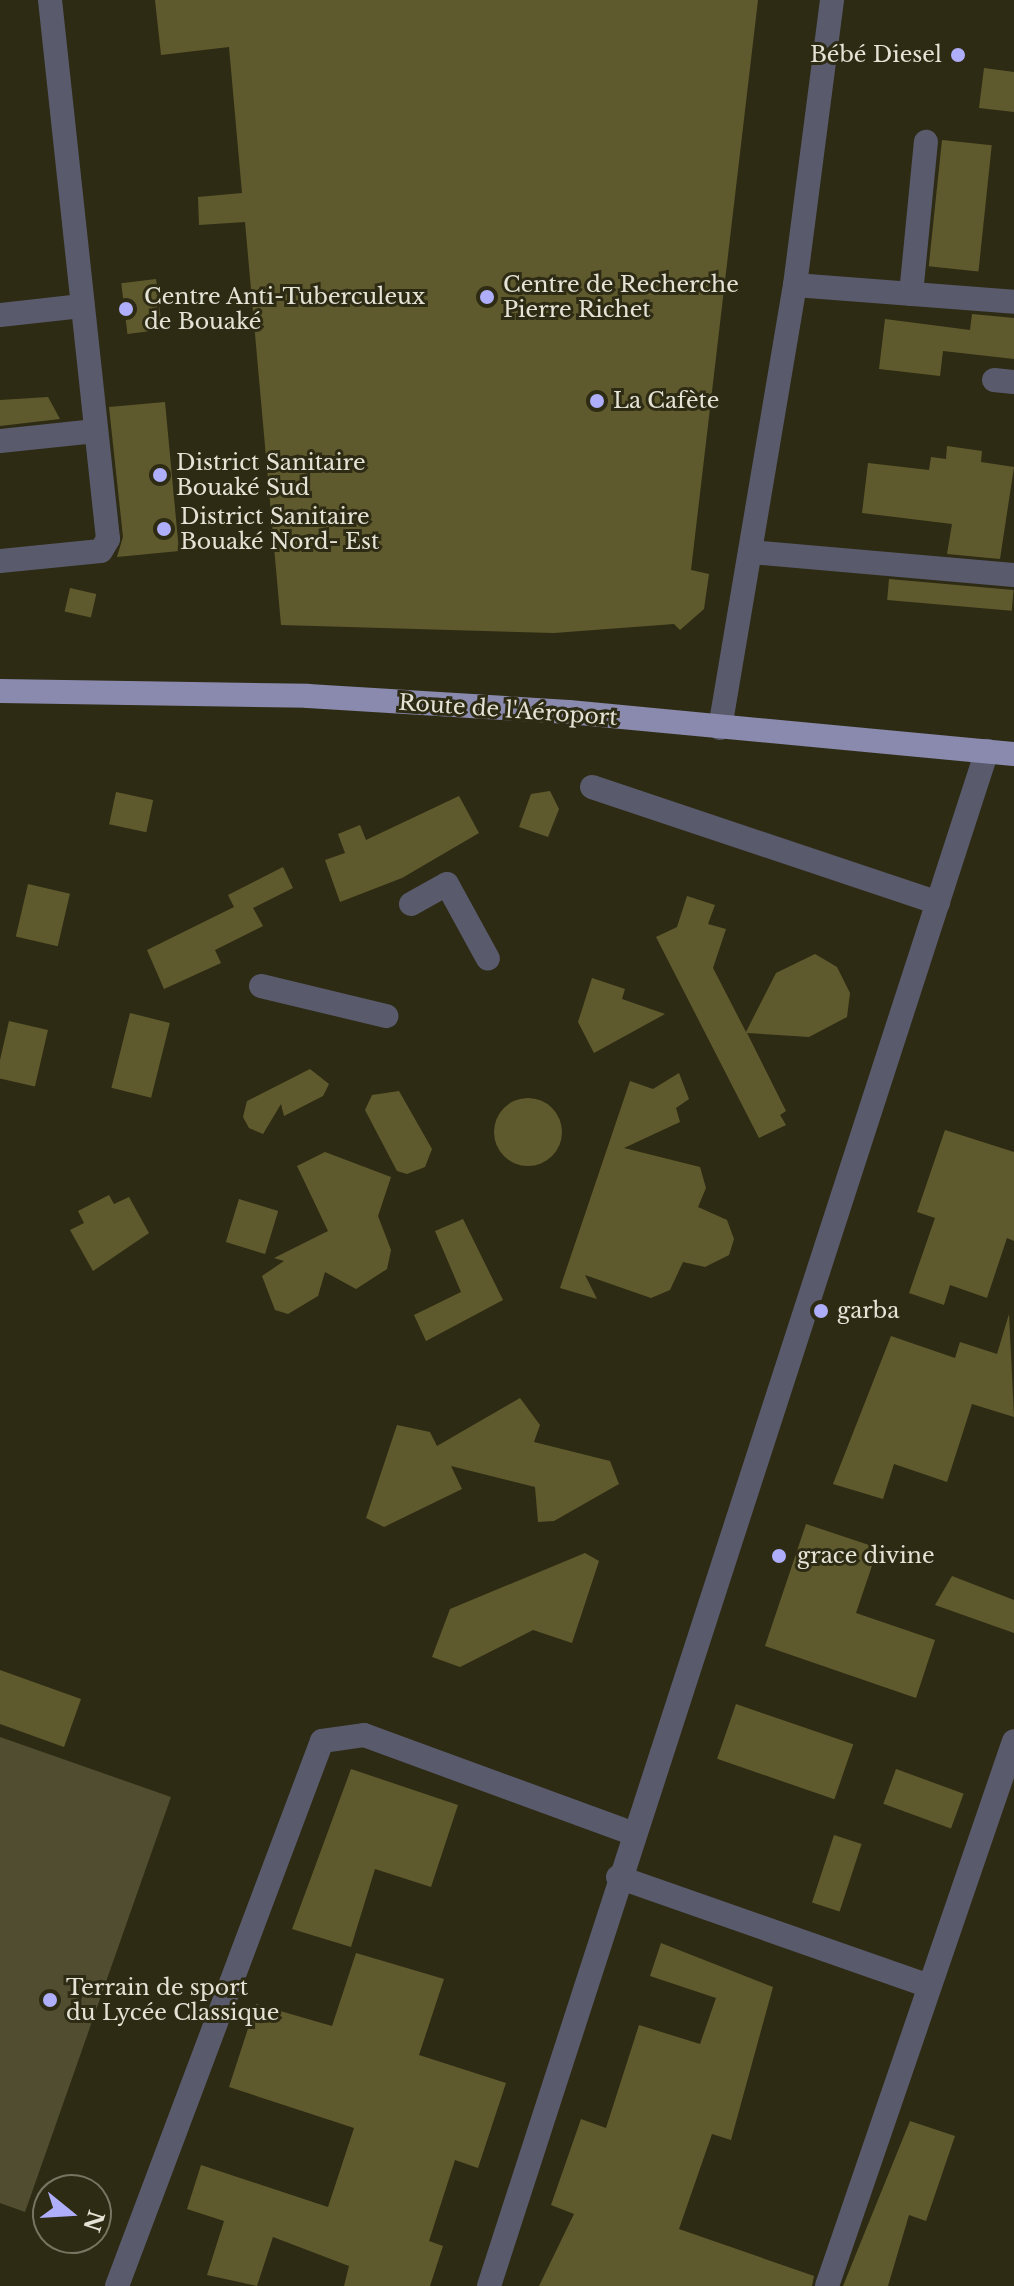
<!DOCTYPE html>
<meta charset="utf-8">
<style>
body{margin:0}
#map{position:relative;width:1014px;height:2286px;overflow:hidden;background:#2e2b14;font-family:"Libre Baskerville",serif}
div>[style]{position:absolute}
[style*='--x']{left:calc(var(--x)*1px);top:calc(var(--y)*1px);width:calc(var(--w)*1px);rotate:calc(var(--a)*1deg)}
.green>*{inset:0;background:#504d30}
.building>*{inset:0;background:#5f5a2d;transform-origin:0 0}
.round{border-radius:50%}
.minor>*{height:24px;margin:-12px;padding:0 12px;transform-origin:12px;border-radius:12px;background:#5a5a6d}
.major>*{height:24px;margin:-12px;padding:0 12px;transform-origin:12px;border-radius:12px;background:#898aae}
.dots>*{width:22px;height:22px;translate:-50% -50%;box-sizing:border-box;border:4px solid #2e2b14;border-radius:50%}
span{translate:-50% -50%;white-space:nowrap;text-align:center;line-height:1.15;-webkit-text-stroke:6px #2e2b14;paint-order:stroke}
.poi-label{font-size:22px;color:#e4e3d5}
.right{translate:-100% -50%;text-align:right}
.left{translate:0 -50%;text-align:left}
.street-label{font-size:22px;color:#e4e3d5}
.north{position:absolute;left:32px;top:2174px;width:80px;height:80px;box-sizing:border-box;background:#2e2b14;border:2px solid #777561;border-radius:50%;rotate:108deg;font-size:22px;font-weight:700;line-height:32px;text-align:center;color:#e4e3d5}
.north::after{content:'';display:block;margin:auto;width:28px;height:36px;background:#aeaefa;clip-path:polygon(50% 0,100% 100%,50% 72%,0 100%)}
</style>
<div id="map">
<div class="green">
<div style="clip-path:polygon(0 1737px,171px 1797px,25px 2212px,0 2203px)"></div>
</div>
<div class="building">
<div style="clip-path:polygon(155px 0,758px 0,691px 570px,709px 574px,704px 609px,680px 630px,674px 624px,554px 633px,281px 625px,245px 222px,199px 225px,198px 197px,242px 193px,229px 47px,161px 55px)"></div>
<div style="clip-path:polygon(984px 68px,1014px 72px,1014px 112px,979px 108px)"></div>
<div style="left:942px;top:140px;width:50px;height:127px;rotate:6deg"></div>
<div style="left:156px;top:279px;width:51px;height:35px;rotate:83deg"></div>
<div style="clip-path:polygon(972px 314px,1014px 318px,1014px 359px,943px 351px,940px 376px,879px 369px,885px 319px,970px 330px)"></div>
<div style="clip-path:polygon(48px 397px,60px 419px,0 426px,0 400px)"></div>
<div style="clip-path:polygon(165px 402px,179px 551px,117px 557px,123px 537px,109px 407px)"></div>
<div style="clip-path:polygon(947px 446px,982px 451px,981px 462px,1014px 467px,1000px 559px,947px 554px,952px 524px,862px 513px,868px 463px,929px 470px,931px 457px,946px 459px)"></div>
<div style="left:889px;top:579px;width:125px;height:21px;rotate:5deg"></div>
<div style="left:70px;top:588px;width:27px;height:24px;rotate:13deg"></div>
<div style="clip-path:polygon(550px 791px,559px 809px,548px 837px,519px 827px,531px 794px)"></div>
<div style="left:116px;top:792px;width:38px;height:33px;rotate:12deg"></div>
<div style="clip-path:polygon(459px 796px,479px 833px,402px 878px,340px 902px,325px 860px,345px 853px,338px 834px,360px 825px,366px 840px)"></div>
<div style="clip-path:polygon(283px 867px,293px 888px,253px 908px,263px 926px,215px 950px,221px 963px,164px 989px,147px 950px,234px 907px,228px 895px)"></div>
<div style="left:28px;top:884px;width:43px;height:54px;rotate:13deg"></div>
<div style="clip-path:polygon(687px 896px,715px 905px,708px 924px,726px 929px,713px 968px,746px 1032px,776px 973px,815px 954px,837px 967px,850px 993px,847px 1017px,809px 1037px,747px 1033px,786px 1111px,780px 1115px,786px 1125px,759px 1138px,656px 937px,677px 927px)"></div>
<div style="clip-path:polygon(592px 978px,625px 989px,622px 999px,665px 1014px,594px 1053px,578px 1022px)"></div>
<div style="left:130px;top:1013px;width:41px;height:77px;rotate:14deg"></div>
<div style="left:9px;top:1021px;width:40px;height:58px;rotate:13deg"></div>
<div style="clip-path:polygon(310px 1069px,329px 1084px,323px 1096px,284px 1116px,281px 1104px,263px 1134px,249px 1128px,243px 1117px,247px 1101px)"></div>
<div style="clip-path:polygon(679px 1073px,689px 1099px,676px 1108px,680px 1122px,624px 1148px,700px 1167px,706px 1188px,698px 1207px,727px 1220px,734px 1239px,729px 1255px,705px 1267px,683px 1262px,670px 1290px,651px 1298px,585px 1275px,597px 1299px,560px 1288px,630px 1081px,653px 1089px)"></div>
<div style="clip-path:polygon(399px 1091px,432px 1149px,425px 1167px,407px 1174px,397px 1171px,365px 1110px,372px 1095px)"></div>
<div class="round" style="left:494px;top:1098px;width:68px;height:68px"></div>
<div style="clip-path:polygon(945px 1130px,1014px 1152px,1014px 1241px,1007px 1238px,987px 1298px,950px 1285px,944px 1305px,909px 1293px,935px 1218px,917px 1212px)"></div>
<div style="clip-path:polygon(325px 1152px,391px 1177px,378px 1216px,391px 1250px,387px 1269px,356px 1289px,325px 1272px,318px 1296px,288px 1314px,275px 1310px,262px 1276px,284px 1261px,274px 1258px,328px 1231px,297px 1166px)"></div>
<div style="clip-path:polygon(109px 1195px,114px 1204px,129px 1197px,149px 1233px,93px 1271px,70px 1230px,84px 1223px,78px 1211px)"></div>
<div style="left:239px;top:1199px;width:41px;height:45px;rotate:17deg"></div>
<div style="clip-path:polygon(463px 1219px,503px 1300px,426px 1341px,414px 1315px,461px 1292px,435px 1231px)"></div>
<div style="clip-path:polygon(1009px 1314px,1014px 1417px,972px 1404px,947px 1482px,894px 1464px,883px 1499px,833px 1484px,891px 1336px,955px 1358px,960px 1342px,997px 1354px)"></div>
<div style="clip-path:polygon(520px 1398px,540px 1425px,534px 1442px,610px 1461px,619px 1484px,554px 1521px,538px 1522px,535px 1487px,451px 1466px,462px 1489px,384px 1527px,366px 1518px,397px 1425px,430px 1432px,437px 1446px)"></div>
<div style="clip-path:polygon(806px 1524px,878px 1548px,856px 1613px,935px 1640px,916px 1698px,765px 1646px)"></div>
<div style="clip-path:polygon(585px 1553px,599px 1561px,572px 1643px,533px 1630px,460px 1667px,432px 1657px,450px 1609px)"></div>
<div style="clip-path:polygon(952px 1576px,1014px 1600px,1014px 1633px,935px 1605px)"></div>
<div style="clip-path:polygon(0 1670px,81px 1699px,64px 1747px,0 1724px)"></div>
<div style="left:736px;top:1704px;width:124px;height:58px;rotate:19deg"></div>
<div style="clip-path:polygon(351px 1769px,458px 1805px,431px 1887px,375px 1869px,351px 1947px,292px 1929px)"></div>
<div style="left:896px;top:1769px;width:72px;height:37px;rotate:20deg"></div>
<div style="left:834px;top:1835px;width:29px;height:71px;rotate:18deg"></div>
<div style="clip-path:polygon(661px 1943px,773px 1987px,731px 2140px,712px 2134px,679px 2229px,814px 2276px,812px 2286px,539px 2286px,574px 2214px,551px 2205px,581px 2119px,606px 2128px,639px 2025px,700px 2044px,716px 1998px,650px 1976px)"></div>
<div style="clip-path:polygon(356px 1953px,444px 1979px,419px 2055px,506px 2083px,478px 2168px,455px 2160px,429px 2241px,443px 2246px,430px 2286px,344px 2286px,349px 2266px,273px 2237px,257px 2286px,207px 2275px,224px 2221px,187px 2209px,201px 2165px,328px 2207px,354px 2128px,229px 2087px,256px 2004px,332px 2026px)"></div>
<div style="clip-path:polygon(910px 2121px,955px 2136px,926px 2221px,909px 2215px,888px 2286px,843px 2286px)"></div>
</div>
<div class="minor">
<div style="--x:795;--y:285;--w:220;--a:4.4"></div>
<div style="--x:911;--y:294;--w:153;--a:-84.4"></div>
<div style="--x:0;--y:315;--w:82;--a:-6.3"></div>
<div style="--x:994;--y:380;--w:20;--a:6"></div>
<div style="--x:0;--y:441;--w:96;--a:-6"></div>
<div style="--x:750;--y:552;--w:265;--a:5"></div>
<div style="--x:0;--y:561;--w:101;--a:-5.7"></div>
<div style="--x:101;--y:551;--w:14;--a:-60"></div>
<div style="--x:108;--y:539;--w:542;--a:-96.14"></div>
<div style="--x:720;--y:728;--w:449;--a:-80.4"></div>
<div style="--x:795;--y:285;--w:287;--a:-82.6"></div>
<div style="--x:592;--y:787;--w:365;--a:18.5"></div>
<div style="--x:411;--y:904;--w:41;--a:-29.1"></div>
<div style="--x:447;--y:884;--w:85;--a:61.3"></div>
<div style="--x:261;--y:986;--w:129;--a:13.5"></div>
<div style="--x:618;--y:1877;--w:330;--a:19.3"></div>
<div style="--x:117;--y:2286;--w:582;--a:-69.39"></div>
<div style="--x:322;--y:1741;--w:42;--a:-8.1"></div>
<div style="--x:364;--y:1735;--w:285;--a:20.1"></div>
<div style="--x:489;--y:2286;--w:1614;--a:-72.03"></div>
<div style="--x:827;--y:2286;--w:576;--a:-71.06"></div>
</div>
<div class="major">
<div style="--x:0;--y:691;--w:308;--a:0.9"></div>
<div style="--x:308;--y:696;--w:261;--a:3.5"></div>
<div style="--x:569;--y:712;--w:447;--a:5.4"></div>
</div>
<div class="dots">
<div style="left:958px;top:55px;background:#aeaefa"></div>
<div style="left:487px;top:297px;background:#aeaefa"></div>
<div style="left:126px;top:309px;background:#aeaefa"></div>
<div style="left:597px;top:401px;background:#aeaefa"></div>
<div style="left:160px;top:475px;background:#aeaefa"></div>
<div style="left:164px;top:529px;background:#aeaefa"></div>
<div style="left:821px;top:1311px;background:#aeaefa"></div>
<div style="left:779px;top:1556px;background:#aeaefa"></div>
<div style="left:50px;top:2000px;background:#aeaefa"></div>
</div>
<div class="poi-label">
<span class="right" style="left:942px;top:55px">Bébé Diesel</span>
<span class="left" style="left:503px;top:297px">Centre de Recherche<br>Pierre Richet</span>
<span class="left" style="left:144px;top:309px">Centre Anti-Tuberculeux<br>de Bouaké</span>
<span class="left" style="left:613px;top:401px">La Cafète</span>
<span class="left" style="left:176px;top:475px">District Sanitaire<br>Bouaké Sud</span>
<span class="left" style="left:180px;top:529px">District Sanitaire<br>Bouaké Nord- Est</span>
<span class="left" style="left:837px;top:1311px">garba</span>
<span class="left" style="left:797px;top:1556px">grace divine</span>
<span class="left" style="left:66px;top:2000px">Terrain de sport<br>du Lycée Classique</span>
</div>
<div class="street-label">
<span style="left:508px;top:710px;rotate:4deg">Route de l'Aéroport</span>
</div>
<div class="north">N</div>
</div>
